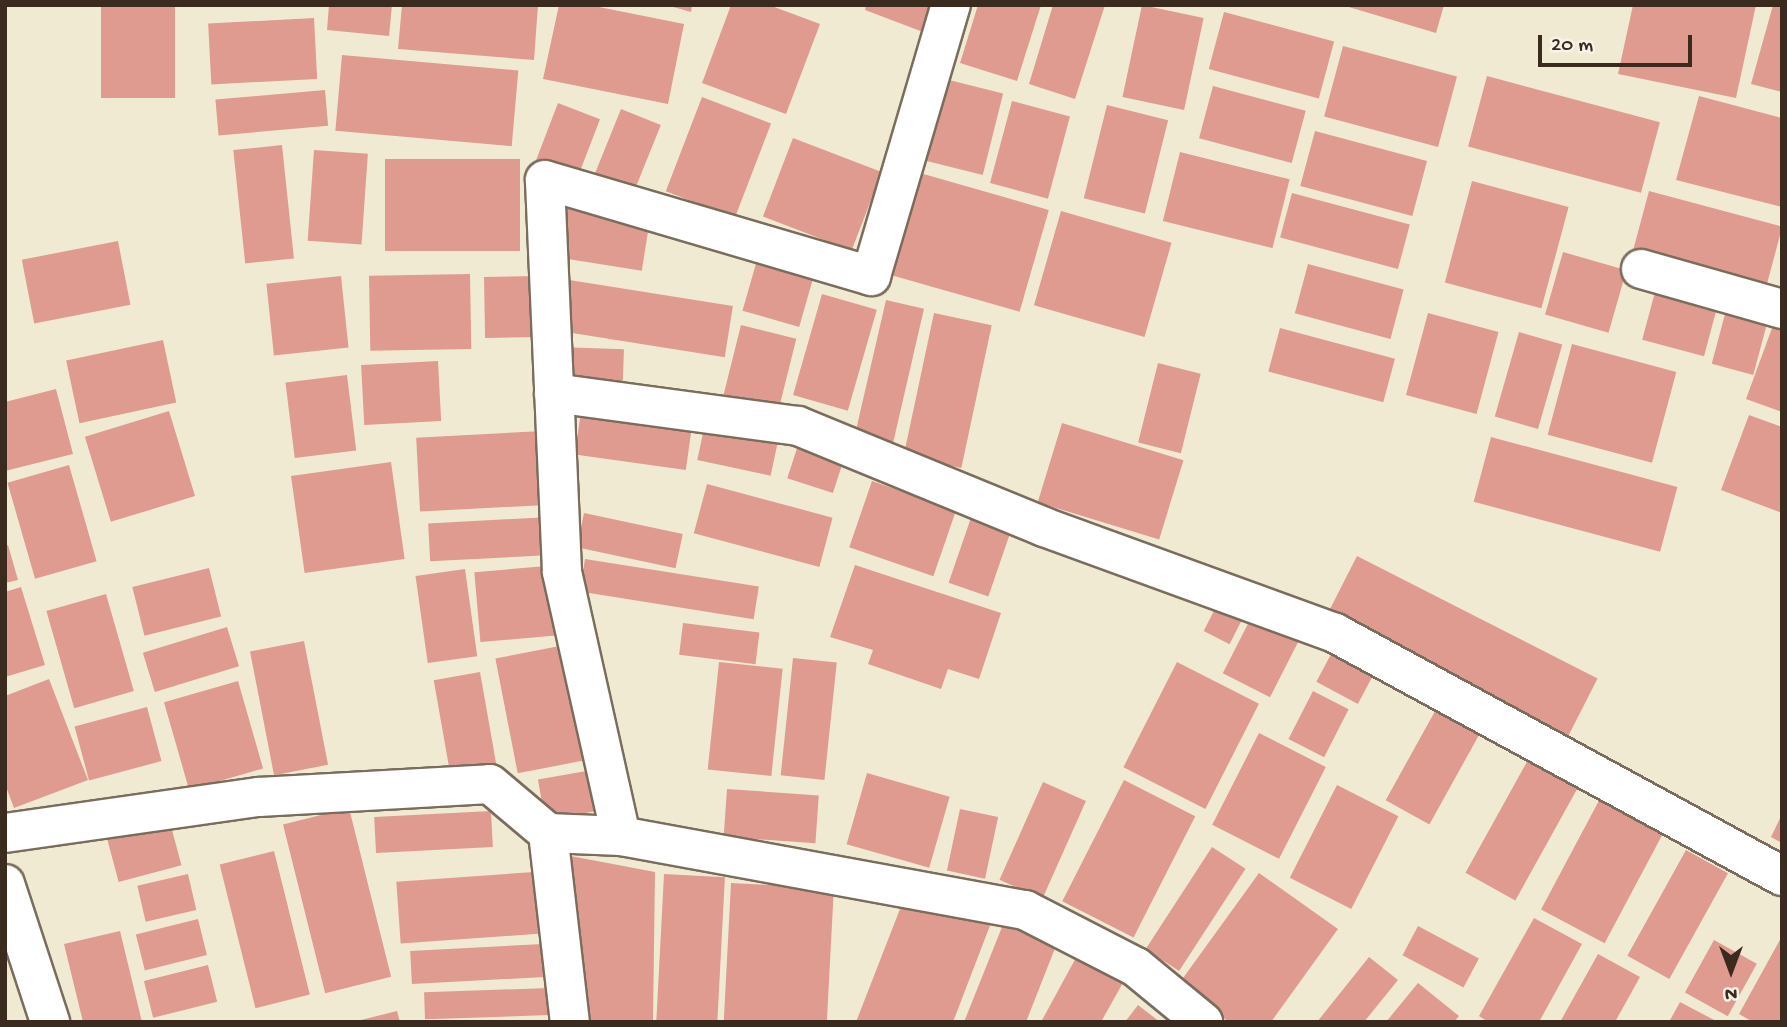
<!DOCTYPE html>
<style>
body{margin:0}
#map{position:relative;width:1787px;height:1027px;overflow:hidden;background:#f1ead3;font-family:"Gochi Hand",sans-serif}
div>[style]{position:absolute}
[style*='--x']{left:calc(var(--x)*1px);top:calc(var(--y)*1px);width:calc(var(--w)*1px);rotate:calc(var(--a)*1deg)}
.building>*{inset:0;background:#df9b90;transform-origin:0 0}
.roads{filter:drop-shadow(2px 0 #7b6d5d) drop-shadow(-2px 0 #7b6d5d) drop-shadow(0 2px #7b6d5d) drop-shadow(0 -2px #7b6d5d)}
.minor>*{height:38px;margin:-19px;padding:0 19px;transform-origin:19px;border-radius:19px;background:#fff}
span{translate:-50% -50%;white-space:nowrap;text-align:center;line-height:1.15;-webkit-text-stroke:5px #f7f3e8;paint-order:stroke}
.frame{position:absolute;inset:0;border:7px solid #3b2a1e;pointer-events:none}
.north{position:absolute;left:1696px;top:936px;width:70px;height:70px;-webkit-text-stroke:5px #f7f3e8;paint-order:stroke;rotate:180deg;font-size:19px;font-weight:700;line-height:28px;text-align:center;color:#3b2a1e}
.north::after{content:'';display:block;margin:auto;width:24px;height:32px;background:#3b2a1e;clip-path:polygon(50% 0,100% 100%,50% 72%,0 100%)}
.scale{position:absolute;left:1538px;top:35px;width:154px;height:32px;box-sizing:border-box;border:4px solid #3b2a1e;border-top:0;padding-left:9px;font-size:21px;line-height:24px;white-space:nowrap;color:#3b2a1e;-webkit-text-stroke:5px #f7f3e8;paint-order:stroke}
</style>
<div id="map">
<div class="building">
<div style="left:101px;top:5px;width:74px;height:93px"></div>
<div style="clip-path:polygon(329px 5px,392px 5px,389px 36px,327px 30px)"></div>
<div style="clip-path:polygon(402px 5px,538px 5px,534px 60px,398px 49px)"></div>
<div style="clip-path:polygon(559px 5px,589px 5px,684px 24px,668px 104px,543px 79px)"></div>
<div style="clip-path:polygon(666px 5px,692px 5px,691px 12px)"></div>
<div style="clip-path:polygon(731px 5px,769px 5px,820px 24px,786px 114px,702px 83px)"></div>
<div style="clip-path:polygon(866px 5px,933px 5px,923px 32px,865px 10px)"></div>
<div style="clip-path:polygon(978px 5px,1041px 5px,1017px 81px,960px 63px)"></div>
<div style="clip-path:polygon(1053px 5px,1105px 5px,1075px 99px,1029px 84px)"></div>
<div style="left:1142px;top:5px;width:63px;height:94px;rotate:12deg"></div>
<div style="clip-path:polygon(1342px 5px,1444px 5px,1436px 33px)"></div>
<div style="clip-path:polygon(1633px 5px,1756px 5px,1736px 98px,1618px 74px)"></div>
<div style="clip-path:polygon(1773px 5px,1782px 5px,1782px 92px,1751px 84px)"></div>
<div style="left:1224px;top:12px;width:114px;height:59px;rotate:15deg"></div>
<div style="left:314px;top:18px;width:61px;height:106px;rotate:87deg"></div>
<div style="left:1343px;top:46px;width:118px;height:73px;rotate:15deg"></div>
<div style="left:342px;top:55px;width:177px;height:76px;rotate:5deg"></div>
<div style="left:1487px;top:76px;width:179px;height:73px;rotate:15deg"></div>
<div style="left:941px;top:78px;width:64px;height:84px;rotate:14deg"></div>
<div style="left:1213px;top:86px;width:96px;height:54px;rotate:15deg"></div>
<div style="left:325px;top:90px;width:36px;height:110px;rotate:85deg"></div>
<div style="clip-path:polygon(1699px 96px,1782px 118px,1782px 207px,1676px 180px)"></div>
<div style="left:702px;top:97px;width:74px;height:101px;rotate:21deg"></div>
<div style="left:1012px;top:101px;width:60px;height:85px;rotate:15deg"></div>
<div style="left:558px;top:103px;width:45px;height:65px;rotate:21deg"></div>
<div style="left:1107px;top:105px;width:63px;height:96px;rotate:14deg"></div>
<div style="left:621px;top:109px;width:43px;height:76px;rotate:22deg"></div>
<div style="left:1315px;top:131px;width:116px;height:57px;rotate:15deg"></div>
<div style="left:793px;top:138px;width:95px;height:84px;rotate:21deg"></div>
<div style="left:282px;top:145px;width:114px;height:49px;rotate:84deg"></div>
<div style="left:314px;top:150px;width:54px;height:91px;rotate:4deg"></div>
<div style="left:1180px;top:152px;width:113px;height:71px;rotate:14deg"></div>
<div style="left:385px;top:159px;width:135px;height:92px"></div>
<div style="left:920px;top:173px;width:134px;height:106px;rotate:16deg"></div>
<div style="left:1472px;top:181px;width:100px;height:105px;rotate:15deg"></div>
<div style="left:1649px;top:191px;width:138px;height:64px;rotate:15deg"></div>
<div style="left:1292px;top:193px;width:122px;height:46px;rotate:15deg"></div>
<div style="left:565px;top:206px;width:86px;height:52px;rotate:9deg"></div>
<div style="left:1061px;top:211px;width:115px;height:98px;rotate:16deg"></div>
<div style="left:118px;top:241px;width:65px;height:98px;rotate:79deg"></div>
<div style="left:1563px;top:252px;width:66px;height:65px;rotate:16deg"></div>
<div style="left:759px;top:253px;width:59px;height:60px;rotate:16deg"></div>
<div style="left:1308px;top:264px;width:99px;height:51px;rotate:15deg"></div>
<div style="left:470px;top:274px;width:75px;height:101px;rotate:89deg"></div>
<div style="left:341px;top:276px;width:72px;height:75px;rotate:84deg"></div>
<div style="left:537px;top:276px;width:61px;height:53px;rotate:89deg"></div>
<div style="left:1659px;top:277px;width:64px;height:65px;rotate:15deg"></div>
<div style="left:563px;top:279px;width:172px;height:52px;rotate:9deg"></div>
<div style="left:822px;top:294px;width:57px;height:105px;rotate:16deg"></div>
<div style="left:886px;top:300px;width:39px;height:141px;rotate:13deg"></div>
<div style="left:1728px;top:303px;width:43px;height:63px;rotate:15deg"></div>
<div style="left:934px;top:313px;width:59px;height:146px;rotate:12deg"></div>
<div style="left:1428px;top:313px;width:73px;height:85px;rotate:15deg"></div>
<div style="clip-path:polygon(1775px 320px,1782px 322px,1782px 412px,1746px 399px)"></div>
<div style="left:741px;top:325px;width:57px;height:73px;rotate:14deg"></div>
<div style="left:1280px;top:328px;width:119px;height:45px;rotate:15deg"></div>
<div style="left:1519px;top:332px;width:45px;height:88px;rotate:16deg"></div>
<div style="left:163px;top:340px;width:64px;height:99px;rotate:78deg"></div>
<div style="left:1572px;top:344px;width:108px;height:94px;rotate:15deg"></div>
<div style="left:559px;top:347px;width:65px;height:36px;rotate:2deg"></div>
<div style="left:438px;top:361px;width:60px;height:77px;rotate:87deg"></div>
<div style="left:1158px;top:363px;width:44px;height:82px;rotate:14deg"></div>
<div style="left:347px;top:375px;width:76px;height:62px;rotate:83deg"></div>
<div style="clip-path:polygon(56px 389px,73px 454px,5px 471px,5px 402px)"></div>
<div style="left:582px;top:404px;width:112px;height:51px;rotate:8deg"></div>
<div style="left:169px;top:411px;width:89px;height:88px;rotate:73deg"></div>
<div style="clip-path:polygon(1749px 415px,1782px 427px,1782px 513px,1721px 490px)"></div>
<div style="left:706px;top:419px;width:75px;height:42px;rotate:12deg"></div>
<div style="left:1062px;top:423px;width:127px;height:83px;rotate:17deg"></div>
<div style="left:543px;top:431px;width:74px;height:127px;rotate:87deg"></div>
<div style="left:1491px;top:437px;width:193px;height:67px;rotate:15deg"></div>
<div style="left:799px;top:442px;width:48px;height:38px;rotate:18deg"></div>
<div style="left:391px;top:462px;width:98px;height:101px;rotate:82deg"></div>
<div style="left:69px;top:465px;width:100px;height:64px;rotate:74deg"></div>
<div style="left:872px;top:481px;width:89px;height:70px;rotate:19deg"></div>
<div style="left:707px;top:484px;width:130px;height:51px;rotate:15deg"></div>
<div style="left:974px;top:509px;width:42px;height:78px;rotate:19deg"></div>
<div style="left:584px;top:513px;width:101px;height:35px;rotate:12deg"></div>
<div style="left:550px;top:517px;width:38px;height:122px;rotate:87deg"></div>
<div style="clip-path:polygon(8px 545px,18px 580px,5px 583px,5px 546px)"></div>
<div style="left:1357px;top:556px;width:270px;height:69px;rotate:27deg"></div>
<div style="left:585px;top:559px;width:176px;height:33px;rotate:9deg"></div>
<div style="left:558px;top:565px;width:70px;height:84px;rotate:85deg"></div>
<div style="clip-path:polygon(855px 565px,1001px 613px,979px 679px,948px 669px,941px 689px,868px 664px,873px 650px,830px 637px)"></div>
<div style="left:209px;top:568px;width:50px;height:79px;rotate:76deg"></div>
<div style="left:465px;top:569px;width:88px;height:50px;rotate:82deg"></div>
<div style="clip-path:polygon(21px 587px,45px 665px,5px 677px,5px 592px)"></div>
<div style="left:106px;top:594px;width:101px;height:62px;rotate:74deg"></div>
<div style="left:1220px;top:599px;width:29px;height:36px;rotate:27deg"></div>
<div style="left:1255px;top:610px;width:53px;height:71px;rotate:27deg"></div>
<div style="left:683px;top:623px;width:77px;height:32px;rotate:7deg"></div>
<div style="left:227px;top:627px;width:41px;height:88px;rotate:73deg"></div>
<div style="left:304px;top:641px;width:126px;height:55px;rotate:79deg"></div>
<div style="left:1337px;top:643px;width:47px;height:44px;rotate:28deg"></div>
<div style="left:570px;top:644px;width:117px;height:76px;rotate:79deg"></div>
<div style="left:793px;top:658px;width:44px;height:118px;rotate:6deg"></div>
<div style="left:719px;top:662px;width:64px;height:108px;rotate:6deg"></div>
<div style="left:1177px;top:662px;width:92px;height:118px;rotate:27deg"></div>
<div style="left:480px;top:672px;width:95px;height:47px;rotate:80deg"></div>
<div style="clip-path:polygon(49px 679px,88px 780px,14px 808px,5px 784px,5px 696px)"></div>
<div style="left:238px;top:681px;width:91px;height:77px;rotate:74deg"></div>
<div style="left:1313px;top:691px;width:40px;height:54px;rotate:27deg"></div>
<div style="left:1439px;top:704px;width:50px;height:110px;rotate:29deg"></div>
<div style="left:147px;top:707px;width:56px;height:75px;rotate:75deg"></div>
<div style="left:1259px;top:733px;width:75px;height:103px;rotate:27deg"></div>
<div style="left:1528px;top:760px;width:57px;height:129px;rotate:29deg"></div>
<div style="left:598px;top:769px;width:41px;height:61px;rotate:80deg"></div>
<div style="left:867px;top:773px;width:86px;height:74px;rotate:16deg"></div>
<div style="left:1124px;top:780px;width:80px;height:136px;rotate:27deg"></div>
<div style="left:1043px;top:782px;width:47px;height:107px;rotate:24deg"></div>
<div style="left:1337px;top:785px;width:69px;height:104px;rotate:27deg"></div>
<div style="left:727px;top:789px;width:92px;height:48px;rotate:4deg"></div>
<div style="left:1603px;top:793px;width:72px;height:132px;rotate:28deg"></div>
<div style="left:349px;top:808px;width:174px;height:68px;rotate:76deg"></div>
<div style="left:960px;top:809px;width:39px;height:63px;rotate:12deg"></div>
<div style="left:491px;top:811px;width:36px;height:117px;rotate:87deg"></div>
<div style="clip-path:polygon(1782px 814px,1782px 843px,1771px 837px)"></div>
<div style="left:168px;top:815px;width:52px;height:65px;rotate:75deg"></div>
<div style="left:1212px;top:847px;width:40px;height:122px;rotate:33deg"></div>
<div style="left:1686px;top:850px;width:48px;height:121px;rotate:29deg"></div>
<div style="left:274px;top:851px;width:148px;height:56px;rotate:76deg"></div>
<div style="clip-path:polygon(560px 854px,655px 872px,653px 1022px,581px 1022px)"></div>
<div style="left:534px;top:872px;width:62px;height:138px;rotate:86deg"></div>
<div style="clip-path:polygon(1259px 873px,1338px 929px,1271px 1022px,1229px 1022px,1178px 985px)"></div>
<div style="left:188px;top:874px;width:37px;height:52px;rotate:77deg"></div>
<div style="left:664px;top:874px;width:61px;height:148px;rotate:3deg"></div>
<div style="left:731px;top:883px;width:103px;height:139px;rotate:3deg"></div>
<div style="clip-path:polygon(907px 891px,991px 923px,953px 1022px,856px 1022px)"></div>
<div style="clip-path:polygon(1006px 917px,1059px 938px,1026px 1022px,964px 1022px)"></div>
<div style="clip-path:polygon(1534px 918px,1582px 944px,1539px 1022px,1488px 1022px,1479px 1016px)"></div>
<div style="left:198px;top:919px;width:37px;height:64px;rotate:76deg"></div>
<div style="left:1418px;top:926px;width:69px;height:33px;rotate:28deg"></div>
<div style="clip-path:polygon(120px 931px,142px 1022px,83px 1022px,64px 944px)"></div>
<div style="clip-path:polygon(1782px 936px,1782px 1022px,1753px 1022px,1739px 1014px)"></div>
<div style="left:1714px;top:940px;width:49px;height:60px;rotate:29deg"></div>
<div style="left:543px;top:944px;width:33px;height:133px;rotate:87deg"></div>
<div style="clip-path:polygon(1078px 954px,1125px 979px,1101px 1022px,1041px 1022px)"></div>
<div style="clip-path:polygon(1598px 954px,1640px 977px,1615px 1022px,1560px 1022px)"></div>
<div style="clip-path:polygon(1369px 957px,1398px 980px,1364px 1022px,1317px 1022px)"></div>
<div style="left:208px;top:965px;width:38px;height:66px;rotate:76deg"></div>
<div style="clip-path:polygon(1418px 983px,1459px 1016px,1454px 1022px,1386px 1022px)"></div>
<div style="left:549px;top:988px;width:27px;height:125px;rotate:88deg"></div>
<div style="clip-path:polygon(1680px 1002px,1718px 1022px,1669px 1022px)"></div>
<div style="clip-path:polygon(1138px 1005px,1160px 1022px,1125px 1022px)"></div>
<div style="clip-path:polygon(397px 1011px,400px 1022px,357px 1022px,357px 1021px)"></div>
</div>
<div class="roads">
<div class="minor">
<div style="--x:1641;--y:269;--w:147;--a:15.8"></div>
<div style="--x:554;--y:393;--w:246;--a:7.7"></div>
<div style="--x:798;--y:426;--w:266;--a:22.3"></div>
<div style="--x:1044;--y:527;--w:310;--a:20"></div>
<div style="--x:1335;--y:633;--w:509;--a:28.53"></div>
<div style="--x:5;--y:833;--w:257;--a:-8.1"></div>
<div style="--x:259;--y:797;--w:231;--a:-3.2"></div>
<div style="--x:490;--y:784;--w:76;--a:40.2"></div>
<div style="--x:548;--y:833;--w:73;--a:2.4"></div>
<div style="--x:621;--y:836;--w:411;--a:10.4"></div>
<div style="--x:1025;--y:910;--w:125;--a:27.2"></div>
<div style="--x:1136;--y:967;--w:87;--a:39.4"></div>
<div style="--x:548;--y:833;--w:190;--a:83.4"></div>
<div style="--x:621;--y:836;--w:271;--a:-102.6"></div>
<div style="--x:562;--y:571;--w:391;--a:-92.5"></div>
<div style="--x:545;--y:180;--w:340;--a:16.4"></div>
<div style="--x:871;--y:276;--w:283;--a:-73.6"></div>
<div style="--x:5;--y:884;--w:145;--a:71.9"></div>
</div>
</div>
<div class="frame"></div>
<div class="north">N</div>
<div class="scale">20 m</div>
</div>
